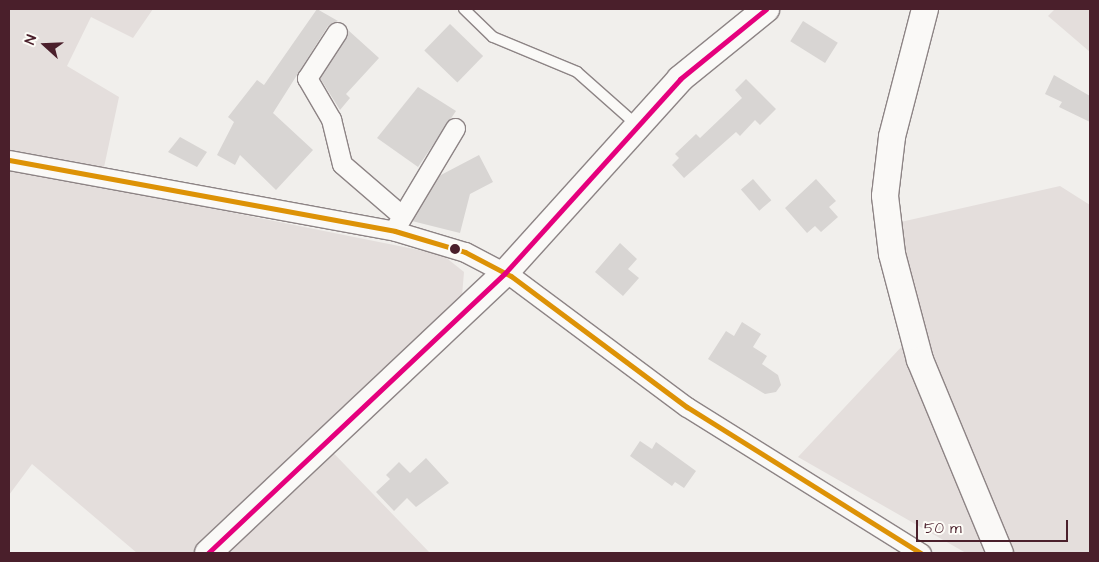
<!DOCTYPE html>
<style>
body{margin:0}
#map{position:relative;width:1099px;height:562px;overflow:hidden;background:#f1efec;font-family:"Architects Daughter",sans-serif}
div>[style]{position:absolute}
[style*='--x']{left:calc(var(--x)*1px);top:calc(var(--y)*1px);width:calc(var(--w)*1px);rotate:calc(var(--a)*1deg)}
.green>*{inset:0;background:#e4dedc}
.building>*{inset:0;background:#d8d5d3;transform-origin:0 0}
.roads{filter:drop-shadow(1px 0 #8d8485) drop-shadow(-1px 0 #8d8485) drop-shadow(0 1px #8d8485) drop-shadow(0 -1px #8d8485)}
.lane>*{height:10px;margin:-5px;padding:0 5px;transform-origin:5px;border-radius:5px;background:#faf9f7}
.street>*{height:19px;margin:-9.5px;padding:0 9.5px;transform-origin:9.5px;border-radius:9.5px;background:#faf9f7}
.secondary>*{height:26px;margin:-13px;padding:0 13px;transform-origin:13px;border-radius:13px;background:#faf9f7}
.bus-1>*{height:5px;margin:-2.5px;padding:0 2.5px;transform-origin:2.5px;border-radius:2.5px;background:#dd9206}
.bus-2>*{height:5px;margin:-2.5px;padding:0 2.5px;transform-origin:2.5px;border-radius:2.5px;background:#e5007d}
.dots>*{width:14px;height:14px;translate:-50% -50%;box-sizing:border-box;border:2px solid #fdfcf7;border-radius:50%}
span{translate:-50% -50%;white-space:nowrap;text-align:center;line-height:1.15;-webkit-text-stroke:4.5px #fdfcf7;paint-order:stroke}
.frame{position:absolute;inset:0;border:10px solid #4a1f2b;pointer-events:none}
.north{position:absolute;left:20px;top:20px;width:50px;height:50px;-webkit-text-stroke:4px #fdfcf7;paint-order:stroke;rotate:290deg;font-size:14px;font-weight:700;line-height:20px;text-align:center;color:#4a1f2b}
.north::after{content:'';display:block;margin:auto;width:18px;height:22px;background:#4a1f2b;clip-path:polygon(50% 0,100% 100%,50% 72%,0 100%)}
.scale{position:absolute;left:916px;top:520px;width:152px;height:22px;box-sizing:border-box;border:2px solid #4a1f2b;border-top:0;padding-left:6px;font-size:15px;line-height:18px;white-space:nowrap;color:#4a1f2b;-webkit-text-stroke:4px #fdfcf7;paint-order:stroke}
</style>
<div id="map">
<div class="green">
<div style="clip-path:polygon(9px 9px,153px 9px,133px 38px,91px 17px,67px 66px,119px 97px,100px 186px,419px 250px,444px 256px,464px 272px,462px 296px,318px 437px,430px 553px,137px 553px,32px 464px,9px 495px)"></div>
<div style="clip-path:polygon(1055px 9px,1090px 9px,1090px 52px,1048px 16px)"></div>
<div style="clip-path:polygon(1060px 186px,1090px 205px,1090px 553px,966px 553px,798px 457px,921px 326px,883px 226px)"></div>
</div>
<div class="building">
<div style="clip-path:polygon(317px 9px,338px 21px,328px 26px,273px 113px,313px 150px,276px 190px,240px 155px,235px 165px,217px 155px,234px 122px,228px 117px,257px 80px,264px 85px)"></div>
<div style="left:803px;top:21px;width:41px;height:24px;rotate:32deg"></div>
<div style="left:450px;top:24px;width:46px;height:37px;rotate:44deg"></div>
<div style="clip-path:polygon(348px 30px,379px 58px,346px 94px,350px 98px,340px 110px,320px 78px)"></div>
<div style="clip-path:polygon(1054px 75px,1090px 96px,1090px 122px,1059px 107px,1062px 102px,1045px 94px)"></div>
<div style="clip-path:polygon(746px 79px,776px 109px,760px 125px,755px 120px,740px 136px,736px 132px,684px 178px,672px 165px,679px 158px,675px 154px,696px 134px,700px 138px,742px 98px,735px 90px)"></div>
<div style="clip-path:polygon(418px 87px,456px 111px,418px 167px,377px 138px)"></div>
<div style="clip-path:polygon(180px 137px,207px 152px,197px 167px,168px 152px)"></div>
<div style="clip-path:polygon(479px 155px,493px 182px,470px 194px,460px 233px,412px 221px,439px 176px)"></div>
<div style="left:753px;top:179px;width:28px;height:16px;rotate:49deg"></div>
<div style="clip-path:polygon(816px 179px,836px 201px,829px 207px,838px 217px,821px 232px,815px 226px,807px 233px,785px 208px)"></div>
<div style="clip-path:polygon(620px 243px,637px 259px,628px 269px,639px 278px,623px 296px,595px 272px)"></div>
<div style="clip-path:polygon(742px 322px,761px 334px,753px 347px,767px 356px,762px 364px,778px 375px,781px 385px,776px 392px,765px 394px,708px 359px,726px 331px,734px 336px)"></div>
<div style="clip-path:polygon(640px 441px,652px 449px,656px 442px,696px 471px,684px 488px,675px 482px,672px 486px,630px 456px)"></div>
<div style="clip-path:polygon(426px 458px,449px 483px,416px 507px,407px 498px,394px 511px,376px 492px,390px 479px,386px 475px,399px 462px,410px 473px)"></div>
</div>
<div class="roads">
<div class="lane">
<div style="--x:464;--y:9;--w:40;--a:44"></div>
<div style="--x:493;--y:37;--w:91;--a:22.6"></div>
<div style="--x:577;--y:72;--w:81;--a:41.5"></div>
</div>
<div class="street">
<div style="--x:337;--y:32;--w:55;--a:123.1"></div>
<div style="--x:307;--y:78;--w:48;--a:59.7"></div>
<div style="--x:331;--y:119;--w:46;--a:76.3"></div>
<div style="--x:342;--y:164;--w:77;--a:40.8"></div>
<div style="--x:9;--y:160;--w:392;--a:10.4"></div>
<div style="--x:395;--y:231;--w:73;--a:16.7"></div>
<div style="--x:465;--y:252;--w:52;--a:27.6"></div>
<div style="--x:511;--y:276;--w:219;--a:36.7"></div>
<div style="--x:687;--y:407;--w:276;--a:32"></div>
<div style="--x:397;--y:225;--w:113;--a:-59.1"></div>
</div>
<div class="secondary">
<div style="--x:925;--y:9;--w:132;--a:104.5"></div>
<div style="--x:892;--y:137;--w:59;--a:96.8"></div>
<div style="--x:885;--y:196;--w:58;--a:83.1"></div>
<div style="--x:892;--y:254;--w:110;--a:75.2"></div>
<div style="--x:920;--y:360;--w:209;--a:67.5"></div>
<div style="--x:208;--y:553;--w:408;--a:-43.3"></div>
<div style="--x:505;--y:273;--w:261;--a:-47.9"></div>
<div style="--x:680;--y:79;--w:111;--a:-39.1"></div>
</div>
</div>
<div class="bus-1">
<div style="--x:9;--y:160;--w:392;--a:10.4"></div>
<div style="--x:395;--y:231;--w:73;--a:16.7"></div>
<div style="--x:465;--y:252;--w:52;--a:27.6"></div>
<div style="--x:511;--y:276;--w:219;--a:36.7"></div>
<div style="--x:687;--y:407;--w:276;--a:32"></div>
</div>
<div class="bus-2">
<div style="--x:208;--y:553;--w:408;--a:-43.3"></div>
<div style="--x:505;--y:273;--w:261;--a:-47.9"></div>
<div style="--x:680;--y:79;--w:111;--a:-39.1"></div>
</div>
<div class="dots">
<div style="left:455px;top:249px;background:#4a1f2b"></div>
</div>
<div class="frame"></div>
<div class="north">N</div>
<div class="scale">50 m</div>
</div>
